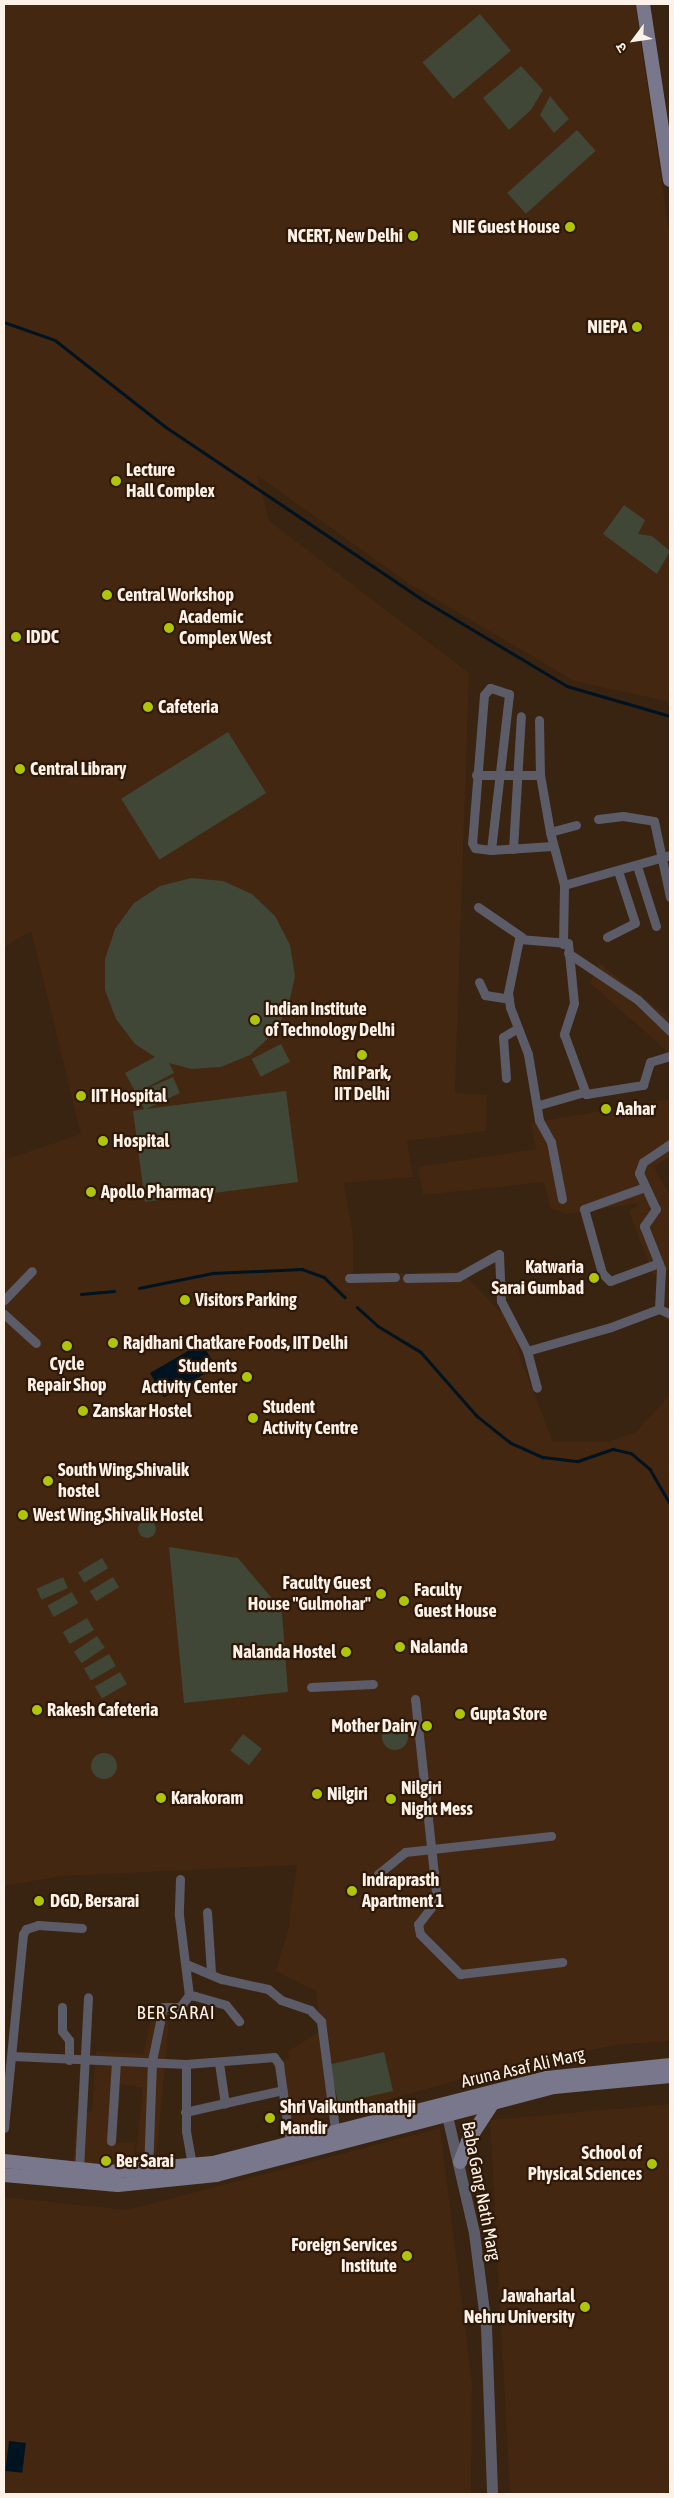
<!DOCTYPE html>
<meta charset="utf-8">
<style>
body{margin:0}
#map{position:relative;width:674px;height:2498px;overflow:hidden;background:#392311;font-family:"Asap Condensed","Noto Sans Devanagari",sans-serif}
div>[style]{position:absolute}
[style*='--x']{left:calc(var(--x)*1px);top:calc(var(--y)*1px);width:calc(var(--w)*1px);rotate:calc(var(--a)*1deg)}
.built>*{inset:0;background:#432710}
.green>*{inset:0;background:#404736;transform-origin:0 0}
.round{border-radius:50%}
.water>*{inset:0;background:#001320;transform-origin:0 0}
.stream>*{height:2.5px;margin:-1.25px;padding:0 1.25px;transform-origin:1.25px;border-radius:1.25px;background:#001320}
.minor>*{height:9px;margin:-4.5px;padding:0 4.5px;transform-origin:4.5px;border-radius:4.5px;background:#5c5b68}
.tertiary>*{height:11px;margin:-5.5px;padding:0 5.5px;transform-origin:5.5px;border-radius:5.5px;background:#5c5b68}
.secondary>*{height:14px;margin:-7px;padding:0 7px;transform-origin:7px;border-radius:7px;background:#78778b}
.dots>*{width:14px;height:14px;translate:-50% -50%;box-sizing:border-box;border:2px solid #2e1908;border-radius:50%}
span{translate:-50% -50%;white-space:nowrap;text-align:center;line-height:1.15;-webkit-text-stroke:4.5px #2e1908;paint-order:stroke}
.poi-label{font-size:18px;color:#fdf1e8;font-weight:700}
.right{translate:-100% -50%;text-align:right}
.left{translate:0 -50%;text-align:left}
.street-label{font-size:18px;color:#fdf1e8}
.neighbourhood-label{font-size:19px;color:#fdf1e8;letter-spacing:1px}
.frame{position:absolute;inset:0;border:5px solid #fdf1e8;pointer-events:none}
.north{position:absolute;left:609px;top:15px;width:50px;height:50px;-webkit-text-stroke:4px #2e1908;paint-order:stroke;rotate:239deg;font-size:14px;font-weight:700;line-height:20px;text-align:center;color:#fdf1e8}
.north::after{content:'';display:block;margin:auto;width:18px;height:22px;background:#fdf1e8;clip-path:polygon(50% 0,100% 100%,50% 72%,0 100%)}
</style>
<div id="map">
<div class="built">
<div style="clip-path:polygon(4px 4px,635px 4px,670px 237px,670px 702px,574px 681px,408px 583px,257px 475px,269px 521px,469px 673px,455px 1093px,487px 1095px,486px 1131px,407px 1141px,413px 1177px,344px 1183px,353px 1235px,353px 1275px,461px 1271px,513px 1325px,521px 1360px,553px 1442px,608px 1442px,636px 1432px,670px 1395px,670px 2041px,617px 2045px,512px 2065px,290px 2127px,273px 2063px,289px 2058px,288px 2051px,321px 2031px,316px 1991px,276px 1971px,288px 1930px,297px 1865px,62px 1876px,4px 1886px,4px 1160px,81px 1134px,31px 931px,4px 947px)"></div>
<div style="clip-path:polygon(599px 963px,670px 1018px,670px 1054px,590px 983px)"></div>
<div style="clip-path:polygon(670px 1099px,670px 1156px,654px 1167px,670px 1195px,670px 1270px,653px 1275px,629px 1211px,640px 1203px,567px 1214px,550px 1208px,544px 1182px,423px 1195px,418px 1167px,536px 1149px,531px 1123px)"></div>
<div style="clip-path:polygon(151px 2018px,169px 2022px,157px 2152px,136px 2152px,143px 2088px,121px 2084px,116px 2143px,135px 2142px,134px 2154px,143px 2155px,142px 2166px,73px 2164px,77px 2112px,92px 2111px,96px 2051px,143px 2054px)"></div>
<div style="clip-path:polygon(670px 2104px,670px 2494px,510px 2494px,490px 2120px)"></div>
<div style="clip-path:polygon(440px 2128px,472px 2384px,471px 2494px,4px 2494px,4px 2197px,127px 2210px)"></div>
</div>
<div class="green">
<div style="left:480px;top:14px;width:48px;height:75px;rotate:50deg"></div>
<div style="clip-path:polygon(521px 66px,543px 90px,531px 110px,509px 130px,483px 98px)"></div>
<div style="clip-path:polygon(550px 96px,569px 119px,554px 133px,540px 115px)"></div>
<div style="left:577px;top:130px;width:28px;height:94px;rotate:48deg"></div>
<div style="clip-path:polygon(624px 505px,645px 520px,638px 534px,652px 536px,670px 551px,657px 574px,603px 534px)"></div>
<div style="left:228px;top:732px;width:72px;height:126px;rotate:58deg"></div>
<div style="clip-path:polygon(191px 878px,223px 881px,252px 894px,275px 916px,290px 945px,295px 976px,288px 1008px,273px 1034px,250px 1055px,221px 1067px,191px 1069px,169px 1063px,174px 1073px,136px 1093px,125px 1073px,155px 1057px,135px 1044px,116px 1019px,105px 990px,105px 959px,115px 929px,134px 903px,160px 886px)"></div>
<div style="left:281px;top:1044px;width:20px;height:33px;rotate:63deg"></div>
<div style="clip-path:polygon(173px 1077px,180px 1093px,146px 1109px,286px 1091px,298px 1182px,145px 1202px,133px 1111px,144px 1109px,137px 1093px)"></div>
<div class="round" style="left:138px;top:1520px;width:18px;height:18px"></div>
<div style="clip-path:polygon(169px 1547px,238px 1558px,275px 1602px,282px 1613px,288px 1692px,184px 1703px)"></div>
<div style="left:102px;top:1558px;width:12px;height:28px;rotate:59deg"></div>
<div style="left:63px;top:1577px;width:12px;height:29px;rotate:66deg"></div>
<div style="left:113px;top:1577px;width:12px;height:27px;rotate:59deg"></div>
<div style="left:72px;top:1592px;width:13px;height:28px;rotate:61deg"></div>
<div style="left:87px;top:1618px;width:14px;height:28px;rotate:60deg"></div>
<div style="left:97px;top:1636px;width:14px;height:28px;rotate:56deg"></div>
<div style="left:109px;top:1654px;width:14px;height:29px;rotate:60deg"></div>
<div style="left:120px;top:1672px;width:14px;height:29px;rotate:60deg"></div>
<div class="round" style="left:382px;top:1724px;width:26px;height:26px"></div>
<div style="left:243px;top:1734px;width:24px;height:21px;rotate:38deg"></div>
<div class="round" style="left:91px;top:1753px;width:26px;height:26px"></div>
<div style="left:384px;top:2052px;width:40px;height:56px;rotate:77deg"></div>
</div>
<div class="water">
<div style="left:202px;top:1343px;width:28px;height:60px;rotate:60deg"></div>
<div style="left:9px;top:2441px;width:17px;height:30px;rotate:7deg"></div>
</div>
<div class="stream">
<div style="--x:4;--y:322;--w:54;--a:19.4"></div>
<div style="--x:55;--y:340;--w:141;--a:38.1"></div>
<div style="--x:166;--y:427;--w:306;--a:33.9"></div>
<div style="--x:420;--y:598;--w:171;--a:30.9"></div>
<div style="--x:567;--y:686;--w:107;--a:16.2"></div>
<div style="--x:139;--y:1288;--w:76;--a:-11.5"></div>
<div style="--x:213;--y:1273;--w:89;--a:-2.6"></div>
<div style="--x:302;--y:1269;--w:23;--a:20"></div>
<div style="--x:324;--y:1277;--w:29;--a:44"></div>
<div style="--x:81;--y:1294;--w:33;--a:-5"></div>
<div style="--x:357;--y:1307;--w:28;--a:42"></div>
<div style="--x:378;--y:1326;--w:50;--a:31.2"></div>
<div style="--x:421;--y:1352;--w:85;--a:48.8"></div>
<div style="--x:477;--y:1416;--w:43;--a:38.5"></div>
<div style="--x:511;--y:1443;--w:35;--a:24"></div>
<div style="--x:543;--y:1457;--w:35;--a:7"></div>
<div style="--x:578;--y:1461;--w:37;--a:-19"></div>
<div style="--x:613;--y:1449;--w:18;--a:13"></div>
<div style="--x:631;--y:1453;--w:25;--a:40"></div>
<div style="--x:650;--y:1469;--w:39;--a:60"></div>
</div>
<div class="minor">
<div style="--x:539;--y:720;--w:55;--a:89"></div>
<div style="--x:540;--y:775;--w:58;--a:80"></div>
<div style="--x:476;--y:775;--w:64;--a:0"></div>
<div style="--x:598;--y:819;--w:25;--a:-7"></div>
<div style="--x:623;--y:816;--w:31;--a:9"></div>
<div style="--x:654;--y:821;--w:78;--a:78.1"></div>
<div style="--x:576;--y:825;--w:27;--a:165"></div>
<div style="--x:550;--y:832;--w:55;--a:75.2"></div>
<div style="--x:564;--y:885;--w:110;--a:-15.8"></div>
<div style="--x:513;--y:849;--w:133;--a:-86.6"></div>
<div style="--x:491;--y:850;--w:157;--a:-83.4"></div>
<div style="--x:509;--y:694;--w:20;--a:-162"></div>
<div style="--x:490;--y:688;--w:9;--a:131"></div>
<div style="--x:484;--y:695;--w:148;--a:94.6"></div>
<div style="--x:472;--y:843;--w:6;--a:59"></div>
<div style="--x:475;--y:848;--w:16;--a:7"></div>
<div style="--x:491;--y:850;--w:61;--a:-3.8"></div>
<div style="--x:637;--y:866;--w:63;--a:72.4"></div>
<div style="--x:478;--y:907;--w:53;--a:34.3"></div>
<div style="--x:607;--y:937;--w:31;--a:-27"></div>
<div style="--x:635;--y:923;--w:55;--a:-108.1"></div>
<div style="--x:563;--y:944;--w:59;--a:-89"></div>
<div style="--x:568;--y:953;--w:84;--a:33.9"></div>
<div style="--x:638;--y:1000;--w:45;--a:44.1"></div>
<div style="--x:479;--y:982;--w:14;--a:65"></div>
<div style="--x:485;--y:995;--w:24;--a:9"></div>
<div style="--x:506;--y:1078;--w:41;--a:-94.2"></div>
<div style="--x:503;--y:1037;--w:17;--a:-31"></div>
<div style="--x:539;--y:1105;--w:47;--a:-16.1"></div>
<div style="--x:670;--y:1144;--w:32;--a:146"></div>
<div style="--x:643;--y:1162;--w:12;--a:110"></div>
<div style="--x:639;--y:1173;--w:40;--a:65"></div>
<div style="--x:656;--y:1209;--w:21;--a:125"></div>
<div style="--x:644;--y:1226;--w:46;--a:68.4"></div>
<div style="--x:661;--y:1269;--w:40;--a:92.9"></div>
<div style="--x:659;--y:1309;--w:12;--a:24"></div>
<div style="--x:645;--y:1187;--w:65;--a:160.2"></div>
<div style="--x:584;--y:1209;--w:66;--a:74.3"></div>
<div style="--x:602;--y:1273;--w:11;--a:45"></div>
<div style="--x:610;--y:1281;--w:52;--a:-20.2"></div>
<div style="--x:562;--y:1199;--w:58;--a:-100.9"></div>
<div style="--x:551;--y:1142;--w:25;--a:-119"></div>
<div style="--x:539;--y:1120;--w:67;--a:-99.5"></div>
<div style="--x:528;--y:1054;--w:50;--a:-111"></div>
<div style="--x:510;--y:1007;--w:14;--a:-98"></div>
<div style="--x:508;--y:993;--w:55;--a:-78.5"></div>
<div style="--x:519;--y:939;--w:49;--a:4.7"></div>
<div style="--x:568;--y:943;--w:60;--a:84.3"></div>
<div style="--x:574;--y:1003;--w:33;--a:108"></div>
<div style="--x:564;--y:1034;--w:64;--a:69.9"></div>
<div style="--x:586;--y:1094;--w:58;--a:-9"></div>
<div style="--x:643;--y:1085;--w:24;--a:-73"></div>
<div style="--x:650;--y:1062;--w:21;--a:-17"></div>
<div style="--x:499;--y:1254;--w:47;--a:87.6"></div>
<div style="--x:501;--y:1301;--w:56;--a:62.5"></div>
<div style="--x:527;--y:1351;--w:38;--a:75"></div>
<div style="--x:349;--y:1278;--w:46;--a:-1.2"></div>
<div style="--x:407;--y:1278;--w:51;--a:-1.1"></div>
<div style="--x:458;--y:1277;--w:47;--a:-29.3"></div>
<div style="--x:4;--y:1300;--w:40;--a:-46"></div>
<div style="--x:4;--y:1314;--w:43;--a:42.2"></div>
<div style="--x:527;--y:1351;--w:87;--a:-15.9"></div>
<div style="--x:611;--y:1327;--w:51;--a:-20.6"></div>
<div style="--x:311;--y:1687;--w:62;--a:-2.8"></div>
<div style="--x:415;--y:1699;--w:194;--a:83.8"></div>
<div style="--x:436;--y:1892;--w:13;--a:103"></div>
<div style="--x:433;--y:1905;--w:24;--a:128"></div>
<div style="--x:418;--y:1924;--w:10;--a:79"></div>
<div style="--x:420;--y:1934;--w:57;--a:45"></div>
<div style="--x:460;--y:1974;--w:103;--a:-6.7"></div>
<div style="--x:378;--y:1874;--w:35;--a:-39"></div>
<div style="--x:405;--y:1852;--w:147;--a:-6.3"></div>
<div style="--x:180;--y:1879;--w:36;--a:92"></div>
<div style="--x:179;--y:1915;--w:81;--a:82.9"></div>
<div style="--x:207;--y:1912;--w:61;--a:86.2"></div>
<div style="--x:186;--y:1964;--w:39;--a:23"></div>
<div style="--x:222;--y:1979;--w:47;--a:12.3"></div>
<div style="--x:268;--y:1989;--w:17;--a:40"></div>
<div style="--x:281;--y:2000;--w:31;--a:19"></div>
<div style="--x:310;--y:2010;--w:16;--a:45"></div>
<div style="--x:321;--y:2021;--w:116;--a:82.6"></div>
<div style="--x:62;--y:2007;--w:24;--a:90"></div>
<div style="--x:62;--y:2031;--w:11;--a:52"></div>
<div style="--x:69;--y:2040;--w:20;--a:90"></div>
<div style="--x:12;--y:2056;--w:174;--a:2.6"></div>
<div style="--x:186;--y:2064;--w:88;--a:-4.5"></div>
<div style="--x:274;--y:2057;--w:9;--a:54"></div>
<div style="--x:279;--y:2064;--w:81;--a:82.2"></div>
<div style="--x:219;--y:2063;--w:41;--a:81.7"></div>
<div style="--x:186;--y:2064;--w:67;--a:90"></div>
<div style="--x:186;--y:2131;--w:36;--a:80"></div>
<div style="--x:185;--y:2112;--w:100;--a:-12.7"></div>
<div style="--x:4;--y:2128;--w:195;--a:-84.4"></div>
<div style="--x:23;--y:1934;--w:6;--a:-59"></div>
<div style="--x:26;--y:1929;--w:13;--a:-18"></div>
<div style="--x:38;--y:1925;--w:44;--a:3.9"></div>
<div style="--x:111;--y:2141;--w:79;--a:-86.4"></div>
<div style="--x:79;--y:2169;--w:172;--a:-87"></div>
<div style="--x:148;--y:2171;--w:110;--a:-87.9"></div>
<div style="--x:152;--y:2061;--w:55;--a:-78.5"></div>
<div style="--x:163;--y:2007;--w:17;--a:0"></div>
<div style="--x:180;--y:2007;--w:15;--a:-53"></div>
<div style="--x:189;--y:1995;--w:6;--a:9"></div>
<div style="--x:195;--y:1996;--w:32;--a:16"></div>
<div style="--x:226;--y:2005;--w:21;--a:51"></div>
</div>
<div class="tertiary">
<div style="--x:445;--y:2107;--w:129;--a:77"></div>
<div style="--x:474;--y:2233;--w:95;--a:82.7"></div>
<div style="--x:486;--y:2327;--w:167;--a:87.9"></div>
</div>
<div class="secondary">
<div style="--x:643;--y:4;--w:178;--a:81.3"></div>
<div style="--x:4;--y:2161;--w:105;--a:6"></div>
<div style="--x:108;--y:2172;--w:105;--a:-4.9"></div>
<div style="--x:213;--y:2163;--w:345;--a:-14.3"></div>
<div style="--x:547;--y:2078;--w:124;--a:-6"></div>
<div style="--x:460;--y:2162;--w:22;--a:-69"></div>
<div style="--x:468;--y:2141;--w:44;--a:-57"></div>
<div style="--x:4;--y:2175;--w:114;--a:5"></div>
<div style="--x:118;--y:2185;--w:99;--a:-5.8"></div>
<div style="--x:216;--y:2175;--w:349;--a:-14.6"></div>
<div style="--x:554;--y:2087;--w:117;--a:-5.4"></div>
</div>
<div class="dots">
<div style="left:570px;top:227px;background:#afc507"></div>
<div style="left:413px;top:236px;background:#afc507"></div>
<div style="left:637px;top:327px;background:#afc507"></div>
<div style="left:116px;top:481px;background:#afc507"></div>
<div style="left:107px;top:595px;background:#afc507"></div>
<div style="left:169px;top:628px;background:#afc507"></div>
<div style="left:16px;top:637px;background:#afc507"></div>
<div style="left:148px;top:707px;background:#afc507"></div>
<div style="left:20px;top:769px;background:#afc507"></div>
<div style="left:255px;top:1020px;background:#afc507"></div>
<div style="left:362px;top:1055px;background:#afc507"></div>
<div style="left:81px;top:1096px;background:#afc507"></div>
<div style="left:606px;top:1109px;background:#afc507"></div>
<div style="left:103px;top:1141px;background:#afc507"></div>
<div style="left:91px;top:1192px;background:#afc507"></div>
<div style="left:594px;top:1278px;background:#afc507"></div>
<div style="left:185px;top:1300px;background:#afc507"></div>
<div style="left:113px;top:1343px;background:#afc507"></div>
<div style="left:67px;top:1346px;background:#afc507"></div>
<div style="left:247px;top:1377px;background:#afc507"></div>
<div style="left:83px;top:1411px;background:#afc507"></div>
<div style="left:253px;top:1418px;background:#afc507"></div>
<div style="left:48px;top:1481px;background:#afc507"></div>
<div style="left:23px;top:1515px;background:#afc507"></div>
<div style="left:381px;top:1594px;background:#afc507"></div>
<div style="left:404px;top:1601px;background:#afc507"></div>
<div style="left:400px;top:1647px;background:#afc507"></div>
<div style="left:346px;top:1652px;background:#afc507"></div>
<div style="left:37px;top:1710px;background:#afc507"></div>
<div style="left:460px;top:1714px;background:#afc507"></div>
<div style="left:427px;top:1726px;background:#afc507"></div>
<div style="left:317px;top:1794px;background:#afc507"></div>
<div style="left:161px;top:1798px;background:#afc507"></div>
<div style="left:391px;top:1799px;background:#afc507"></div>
<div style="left:352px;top:1891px;background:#afc507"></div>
<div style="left:39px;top:1901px;background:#afc507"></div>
<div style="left:270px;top:2118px;background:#afc507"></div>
<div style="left:106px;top:2161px;background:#afc507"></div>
<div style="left:652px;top:2164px;background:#afc507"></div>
<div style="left:407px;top:2256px;background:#afc507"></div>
<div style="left:585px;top:2307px;background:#afc507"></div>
</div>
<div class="poi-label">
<span class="right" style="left:560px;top:227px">NIE Guest House</span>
<span class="right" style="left:403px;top:236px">NCERT, New Delhi</span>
<span class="right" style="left:627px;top:327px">NIEPA</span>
<span class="left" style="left:126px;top:481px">Lecture<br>Hall Complex</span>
<span class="left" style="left:117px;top:595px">Central Workshop</span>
<span class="left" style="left:179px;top:628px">Academic<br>Complex West</span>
<span class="left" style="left:26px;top:637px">IDDC</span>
<span class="left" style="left:158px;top:707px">Cafeteria</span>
<span class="left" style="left:30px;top:769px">Central Library</span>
<span class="left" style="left:265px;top:1020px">Indian Institute<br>of Technology Delhi</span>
<span style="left:362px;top:1084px">RnI Park,<br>IIT Delhi</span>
<span class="left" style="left:91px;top:1096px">IIT Hospital</span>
<span class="left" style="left:616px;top:1109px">Aahar</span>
<span class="left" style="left:113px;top:1141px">Hospital</span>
<span class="left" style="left:101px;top:1192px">Apollo Pharmacy</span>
<span class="right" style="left:584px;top:1278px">Katwaria<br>Sarai Gumbad</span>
<span class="left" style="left:195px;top:1300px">Visitors Parking</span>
<span class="left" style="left:123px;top:1343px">Rajdhani Chatkare Foods, IIT Delhi</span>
<span style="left:67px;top:1375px">Cycle<br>Repair Shop</span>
<span class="right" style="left:237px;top:1377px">Students<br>Activity Center</span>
<span class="left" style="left:263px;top:1418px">Student<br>Activity Centre</span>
<span class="left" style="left:93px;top:1411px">Zanskar Hostel</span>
<span class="left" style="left:58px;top:1481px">South Wing,Shivalik<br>hostel</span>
<span class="left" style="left:33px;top:1515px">West Wing,Shivalik Hostel</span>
<span class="right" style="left:371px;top:1594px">Faculty Guest<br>House "Gulmohar"</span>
<span class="left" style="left:414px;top:1601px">Faculty<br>Guest House</span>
<span class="left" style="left:410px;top:1647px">Nalanda</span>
<span class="right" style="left:336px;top:1652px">Nalanda Hostel</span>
<span class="left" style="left:47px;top:1710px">Rakesh Cafeteria</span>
<span class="left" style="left:470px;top:1714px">Gupta Store</span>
<span class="right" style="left:417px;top:1726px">Mother Dairy</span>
<span class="left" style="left:401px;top:1799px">Nilgiri<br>Night Mess</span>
<span class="left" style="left:327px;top:1794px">Nilgiri</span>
<span class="left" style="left:171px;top:1798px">Karakoram</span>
<span class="left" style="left:362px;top:1891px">Indraprasth<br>Apartment 1</span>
<span class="left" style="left:50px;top:1901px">DGD, Bersarai</span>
<span class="left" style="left:280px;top:2118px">Shri Vaikunthanathji<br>Mandir</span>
<span class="right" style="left:642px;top:2164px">School of<br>Physical Sciences</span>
<span class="left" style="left:116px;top:2161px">Ber Sarai</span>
<span class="right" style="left:397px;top:2256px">Foreign Services<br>Institute</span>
<span class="right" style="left:575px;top:2307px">Jawaharlal<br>Nehru University</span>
</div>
<div class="street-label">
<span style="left:523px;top:2068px;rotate:-13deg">Aruna Asaf Ali Marg</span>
<span style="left:481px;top:2191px;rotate:79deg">Baba Gang Nath Marg</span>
</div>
<div class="neighbourhood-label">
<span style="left:176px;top:2013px">BER SARAI</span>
</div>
<div class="frame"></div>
<div class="north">उ</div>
</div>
